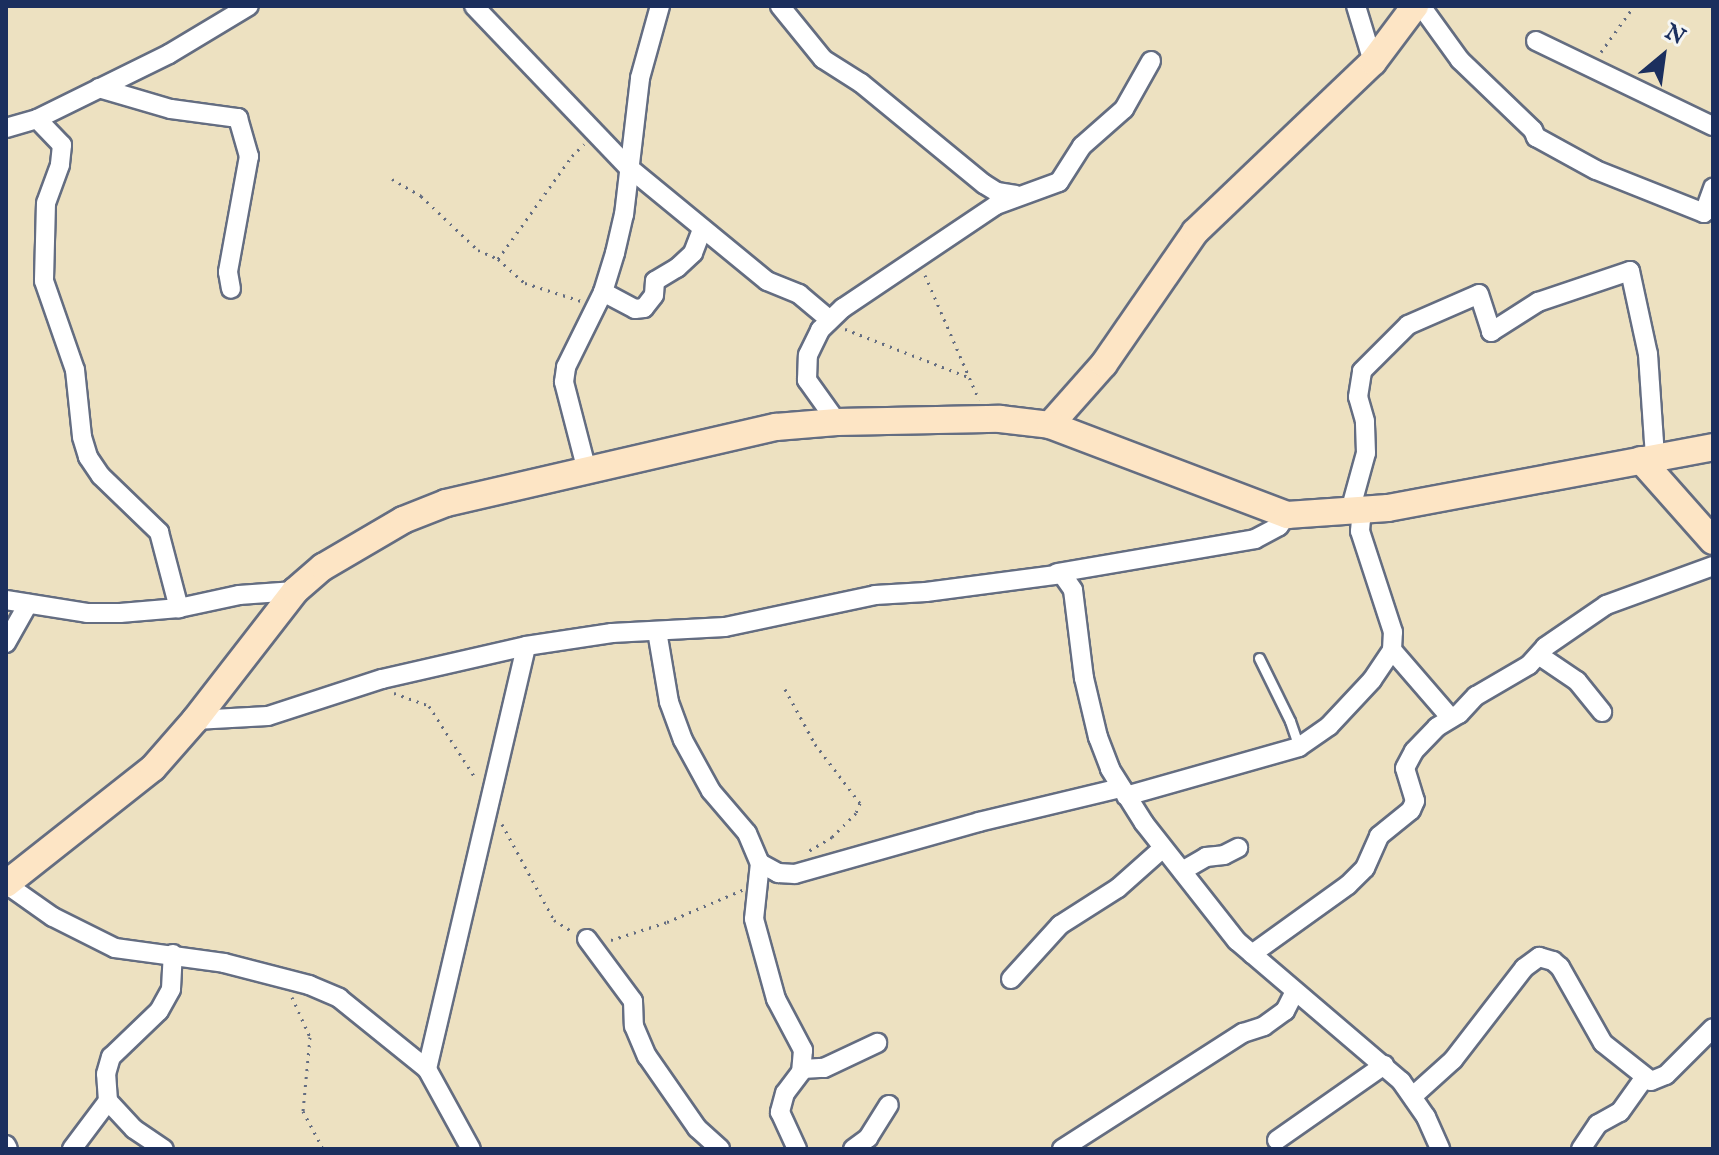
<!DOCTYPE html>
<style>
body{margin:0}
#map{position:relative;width:1719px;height:1155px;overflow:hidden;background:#ede1c1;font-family:"IM FELL English",serif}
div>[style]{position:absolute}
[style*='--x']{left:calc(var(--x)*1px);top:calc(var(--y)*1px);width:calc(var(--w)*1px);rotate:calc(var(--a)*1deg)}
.path>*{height:3px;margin-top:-1.5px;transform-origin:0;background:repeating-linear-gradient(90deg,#646d81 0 2px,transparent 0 8px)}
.roads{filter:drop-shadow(2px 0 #646d81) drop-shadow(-2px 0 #646d81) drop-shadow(0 2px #646d81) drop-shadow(0 -2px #646d81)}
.lane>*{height:9px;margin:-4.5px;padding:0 4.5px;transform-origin:4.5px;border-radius:4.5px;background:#fff}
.street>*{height:18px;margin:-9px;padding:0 9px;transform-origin:9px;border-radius:9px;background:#fff}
.secondary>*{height:26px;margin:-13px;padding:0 13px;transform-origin:13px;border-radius:13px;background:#fde5c5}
span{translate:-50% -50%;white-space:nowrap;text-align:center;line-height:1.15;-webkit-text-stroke:7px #f6f6f2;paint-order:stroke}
.frame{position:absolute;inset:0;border:8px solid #1b2f5e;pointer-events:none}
.north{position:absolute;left:1623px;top:16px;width:80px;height:80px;-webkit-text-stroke:6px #f6f6f2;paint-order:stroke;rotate:29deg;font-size:22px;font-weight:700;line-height:32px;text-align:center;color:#1b2f5e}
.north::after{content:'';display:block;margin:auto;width:28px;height:36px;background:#1b2f5e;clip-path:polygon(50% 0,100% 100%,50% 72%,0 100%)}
</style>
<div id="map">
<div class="path">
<div style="--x:1601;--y:52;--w:57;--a:-54.3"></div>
<div style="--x:392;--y:179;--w:34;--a:30"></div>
<div style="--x:421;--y:196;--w:79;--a:43.5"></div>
<div style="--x:478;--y:250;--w:22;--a:24"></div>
<div style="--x:498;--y:259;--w:36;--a:42"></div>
<div style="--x:525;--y:283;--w:59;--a:17.8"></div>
<div style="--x:498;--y:259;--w:127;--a:-54.3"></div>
<div style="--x:572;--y:156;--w:17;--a:-45"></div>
<div style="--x:925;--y:275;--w:136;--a:66.6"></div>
<div style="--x:845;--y:329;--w:132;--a:21.3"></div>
<div style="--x:785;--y:689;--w:63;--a:61.4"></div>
<div style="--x:815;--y:744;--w:74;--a:52.7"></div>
<div style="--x:860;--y:803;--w:11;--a:112"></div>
<div style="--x:856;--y:813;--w:34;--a:135"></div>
<div style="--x:832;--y:837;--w:27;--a:149"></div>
<div style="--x:394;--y:693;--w:37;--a:20"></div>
<div style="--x:429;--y:706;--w:87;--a:57.2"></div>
<div style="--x:502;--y:824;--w:109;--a:61.6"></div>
<div style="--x:554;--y:920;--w:22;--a:32"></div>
<div style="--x:611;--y:940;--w:59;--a:-17.8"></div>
<div style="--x:667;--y:922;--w:82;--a:-23.1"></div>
<div style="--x:292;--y:997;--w:44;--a:65.8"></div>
<div style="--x:310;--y:1037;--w:74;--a:95.4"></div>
<div style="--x:303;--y:1111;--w:43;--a:62.2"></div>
</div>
<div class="roads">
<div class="lane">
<div style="--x:1259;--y:658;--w:70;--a:63.8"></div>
<div style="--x:1290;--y:721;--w:28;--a:71"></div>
</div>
<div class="street">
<div style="--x:474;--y:6;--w:221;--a:46.3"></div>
<div style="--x:627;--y:166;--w:181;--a:39.4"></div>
<div style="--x:767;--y:281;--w:35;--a:22"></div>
<div style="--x:799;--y:294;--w:39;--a:40"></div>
<div style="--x:780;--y:6;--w:68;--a:50.9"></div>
<div style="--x:823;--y:59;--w:45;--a:32.3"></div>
<div style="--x:861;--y:83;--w:159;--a:39.4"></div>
<div style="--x:984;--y:184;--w:15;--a:32"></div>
<div style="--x:997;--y:192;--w:19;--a:9"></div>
<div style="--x:1356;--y:6;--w:59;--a:73.1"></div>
<div style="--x:1421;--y:6;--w:67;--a:54.2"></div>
<div style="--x:1460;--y:60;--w:101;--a:43.8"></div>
<div style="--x:1533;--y:130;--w:8;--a:67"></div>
<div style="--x:1536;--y:137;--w:68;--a:28.8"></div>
<div style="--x:1596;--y:170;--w:116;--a:21.7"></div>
<div style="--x:1704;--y:213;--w:27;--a:-70"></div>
<div style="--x:1536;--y:41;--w:196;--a:25.7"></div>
<div style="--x:99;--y:88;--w:75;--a:16.3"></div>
<div style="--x:171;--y:109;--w:68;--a:7.7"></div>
<div style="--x:238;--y:118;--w:40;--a:74"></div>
<div style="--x:249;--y:156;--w:118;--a:100.3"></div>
<div style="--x:228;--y:272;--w:17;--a:80"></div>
<div style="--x:37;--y:119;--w:36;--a:46"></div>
<div style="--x:62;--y:145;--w:20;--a:96"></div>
<div style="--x:60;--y:165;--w:40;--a:110.2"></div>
<div style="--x:46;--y:203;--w:78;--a:91.5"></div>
<div style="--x:44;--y:281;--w:94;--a:70.8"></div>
<div style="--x:75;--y:370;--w:67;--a:84"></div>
<div style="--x:82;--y:437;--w:21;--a:73"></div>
<div style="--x:88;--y:457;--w:23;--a:56"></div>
<div style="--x:101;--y:476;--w:81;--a:44"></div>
<div style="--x:159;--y:532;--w:79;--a:75.3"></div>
<div style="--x:6;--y:128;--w:32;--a:-16"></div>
<div style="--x:37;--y:119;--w:147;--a:-26.2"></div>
<div style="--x:169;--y:54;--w:93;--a:-31"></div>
<div style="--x:603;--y:292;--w:36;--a:28"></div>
<div style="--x:635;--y:309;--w:9;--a:-6"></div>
<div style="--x:644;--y:308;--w:16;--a:-52"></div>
<div style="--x:654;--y:295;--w:14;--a:-86"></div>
<div style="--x:655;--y:281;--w:26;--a:-31"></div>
<div style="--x:677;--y:268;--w:22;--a:-43"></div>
<div style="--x:693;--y:253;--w:26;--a:-69"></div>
<div style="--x:837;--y:422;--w:52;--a:-125.5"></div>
<div style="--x:807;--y:380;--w:25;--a:-88"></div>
<div style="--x:808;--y:355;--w:28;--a:-64"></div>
<div style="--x:820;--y:330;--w:32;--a:-44"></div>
<div style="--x:843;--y:308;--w:184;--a:-33.9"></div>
<div style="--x:996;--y:205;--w:67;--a:-20.1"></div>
<div style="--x:1059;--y:182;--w:43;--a:-57.4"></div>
<div style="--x:1082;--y:146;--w:56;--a:-41.4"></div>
<div style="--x:1124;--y:109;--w:55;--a:-60.6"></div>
<div style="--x:587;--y:471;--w:92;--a:-104.5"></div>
<div style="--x:564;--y:382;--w:15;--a:-82"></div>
<div style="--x:566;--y:367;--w:84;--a:-63.7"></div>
<div style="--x:603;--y:292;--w:41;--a:-72.9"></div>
<div style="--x:615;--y:253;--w:39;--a:-77"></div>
<div style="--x:624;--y:215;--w:138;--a:-83.3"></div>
<div style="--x:640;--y:78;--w:75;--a:-74.5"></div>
<div style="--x:1350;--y:511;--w:60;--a:-74.6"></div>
<div style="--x:1366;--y:453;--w:32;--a:-92"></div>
<div style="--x:1365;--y:421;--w:25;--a:-106"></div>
<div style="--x:1358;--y:397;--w:26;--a:-81"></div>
<div style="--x:1362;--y:371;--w:65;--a:-45"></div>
<div style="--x:1408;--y:325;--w:77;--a:-23.6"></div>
<div style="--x:1479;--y:294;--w:40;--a:72"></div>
<div style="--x:1491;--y:332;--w:56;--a:-32.6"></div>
<div style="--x:1538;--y:302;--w:97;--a:-18.6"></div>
<div style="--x:1630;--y:271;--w:85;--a:77.8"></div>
<div style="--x:1648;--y:354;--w:103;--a:86.1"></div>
<div style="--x:1057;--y:573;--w:201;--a:-9.7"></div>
<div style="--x:1255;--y:539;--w:27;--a:-28"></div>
<div style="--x:1279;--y:526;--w:14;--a:-54"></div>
<div style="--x:6;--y:600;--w:82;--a:9.1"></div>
<div style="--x:87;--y:613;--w:33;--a:0"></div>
<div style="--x:120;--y:613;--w:59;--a:-4.8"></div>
<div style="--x:179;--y:608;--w:61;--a:-12.2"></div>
<div style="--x:239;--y:595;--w:56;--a:-4.1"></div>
<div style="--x:657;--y:631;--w:72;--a:80.4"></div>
<div style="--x:669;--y:702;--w:40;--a:69.8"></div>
<div style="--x:683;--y:740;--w:58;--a:61.2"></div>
<div style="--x:711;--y:791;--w:55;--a:49.4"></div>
<div style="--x:747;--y:833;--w:33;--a:67"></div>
<div style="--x:760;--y:863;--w:56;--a:96.1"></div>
<div style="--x:754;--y:919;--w:83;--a:74.6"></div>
<div style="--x:776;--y:999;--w:58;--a:62.1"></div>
<div style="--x:803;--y:1050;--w:22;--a:95"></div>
<div style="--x:801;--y:1072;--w:26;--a:127"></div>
<div style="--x:785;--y:1093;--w:20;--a:105"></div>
<div style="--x:780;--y:1112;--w:41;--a:65.3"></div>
<div style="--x:6;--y:643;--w:45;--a:-60.6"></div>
<div style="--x:1392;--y:650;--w:90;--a:49.1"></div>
<div style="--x:1540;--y:656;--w:45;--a:34"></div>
<div style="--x:1577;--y:681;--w:40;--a:51"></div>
<div style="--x:195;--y:720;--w:73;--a:-3.1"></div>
<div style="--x:268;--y:716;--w:120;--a:-18"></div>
<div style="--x:382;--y:679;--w:148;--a:-12.9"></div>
<div style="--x:526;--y:646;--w:87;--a:-8.6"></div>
<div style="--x:612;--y:633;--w:113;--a:-3"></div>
<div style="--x:725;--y:627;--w:153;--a:-12"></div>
<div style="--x:875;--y:595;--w:51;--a:-3.4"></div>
<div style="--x:926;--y:592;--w:137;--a:-7.5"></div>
<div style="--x:1062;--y:574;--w:19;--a:55"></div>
<div style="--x:1073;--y:590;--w:89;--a:82.9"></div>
<div style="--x:1084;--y:678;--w:61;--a:76.7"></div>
<div style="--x:1098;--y:737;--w:34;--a:69"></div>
<div style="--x:1110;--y:769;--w:64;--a:57.8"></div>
<div style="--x:1144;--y:823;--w:150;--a:51.8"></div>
<div style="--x:1237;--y:941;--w:216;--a:40.5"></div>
<div style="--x:1401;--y:1081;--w:44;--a:55.2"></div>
<div style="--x:1426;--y:1117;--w:35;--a:66"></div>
<div style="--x:1126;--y:796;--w:180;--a:-15.8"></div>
<div style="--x:1299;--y:747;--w:37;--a:-35"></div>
<div style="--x:1329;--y:726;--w:63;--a:-46.9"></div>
<div style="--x:1372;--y:680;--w:36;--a:-56"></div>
<div style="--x:1392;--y:650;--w:18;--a:-87"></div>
<div style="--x:1393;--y:632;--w:106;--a:-108.1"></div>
<div style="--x:1360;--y:531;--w:12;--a:-85"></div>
<div style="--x:1361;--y:519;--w:9;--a:-58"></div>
<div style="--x:760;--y:863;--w:21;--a:29"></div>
<div style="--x:778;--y:873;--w:17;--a:3"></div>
<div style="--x:795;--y:874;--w:191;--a:-15.8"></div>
<div style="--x:979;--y:822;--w:146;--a:-13.5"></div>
<div style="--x:1182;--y:871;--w:28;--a:-30"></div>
<div style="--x:1206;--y:857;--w:18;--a:-6"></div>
<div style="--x:1224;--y:855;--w:16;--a:-27"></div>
<div style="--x:6;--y:884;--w:57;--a:35.1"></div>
<div style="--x:53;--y:917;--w:69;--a:26.6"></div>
<div style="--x:115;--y:948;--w:110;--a:7.8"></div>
<div style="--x:224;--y:963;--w:88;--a:14.5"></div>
<div style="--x:309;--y:985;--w:33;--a:23"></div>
<div style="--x:339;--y:998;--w:113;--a:38.9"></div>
<div style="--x:427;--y:1069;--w:91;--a:61.2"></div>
<div style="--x:587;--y:939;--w:77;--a:53.4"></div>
<div style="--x:633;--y:1001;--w:25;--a:88"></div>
<div style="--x:634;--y:1026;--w:33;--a:67"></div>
<div style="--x:647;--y:1056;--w:88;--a:55.2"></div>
<div style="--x:697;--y:1128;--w:31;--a:42"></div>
<div style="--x:1252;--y:954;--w:118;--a:-35.7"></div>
<div style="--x:1348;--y:885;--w:24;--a:-45"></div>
<div style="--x:1365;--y:868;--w:35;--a:-66"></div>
<div style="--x:1379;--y:836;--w:41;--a:-39.1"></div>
<div style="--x:1411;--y:810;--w:10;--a:-66"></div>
<div style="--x:1415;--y:801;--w:34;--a:-107"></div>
<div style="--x:1405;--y:768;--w:19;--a:-62"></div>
<div style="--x:1414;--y:751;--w:33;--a:-46"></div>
<div style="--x:1437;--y:727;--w:26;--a:-31"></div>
<div style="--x:1459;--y:714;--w:25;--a:-47"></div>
<div style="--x:1476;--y:696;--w:61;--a:-30.3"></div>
<div style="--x:1529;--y:665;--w:24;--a:-48"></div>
<div style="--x:1545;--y:647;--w:74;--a:-34.5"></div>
<div style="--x:1606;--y:605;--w:114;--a:-20"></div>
<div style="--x:1011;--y:979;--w:73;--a:-47.8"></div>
<div style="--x:1060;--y:925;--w:69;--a:-32.5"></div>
<div style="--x:1118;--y:888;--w:59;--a:-41.6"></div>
<div style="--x:427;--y:1069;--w:434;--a:-76.8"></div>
<div style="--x:802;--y:1069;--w:22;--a:-3"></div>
<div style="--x:824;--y:1068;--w:59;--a:-25.3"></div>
<div style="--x:1413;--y:1096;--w:54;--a:-42"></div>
<div style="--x:1453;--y:1060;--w:116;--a:-52.3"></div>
<div style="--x:1524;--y:968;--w:19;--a:-36"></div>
<div style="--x:1539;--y:957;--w:15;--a:16"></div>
<div style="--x:1553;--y:961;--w:9;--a:41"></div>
<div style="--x:1560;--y:967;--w:87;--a:60.5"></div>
<div style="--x:1603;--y:1043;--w:61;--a:38.4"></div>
<div style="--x:1651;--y:1081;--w:16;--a:-22"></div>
<div style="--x:1666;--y:1075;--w:66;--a:-45"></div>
<div style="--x:108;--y:1101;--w:38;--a:47"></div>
<div style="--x:134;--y:1129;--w:36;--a:34"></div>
<div style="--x:1277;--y:1140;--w:131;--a:-35"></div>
<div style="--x:6;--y:1145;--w:4;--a:63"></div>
<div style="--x:72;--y:1149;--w:60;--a:-53.1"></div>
<div style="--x:108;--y:1101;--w:27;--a:-94"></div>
<div style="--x:106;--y:1074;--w:18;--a:-74"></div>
<div style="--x:111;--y:1057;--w:66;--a:-43.8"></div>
<div style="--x:159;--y:1011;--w:25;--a:-61"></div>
<div style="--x:171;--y:989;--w:35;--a:-87"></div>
<div style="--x:853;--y:1149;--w:19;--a:-36"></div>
<div style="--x:868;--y:1138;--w:39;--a:-58"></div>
<div style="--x:1062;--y:1149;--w:215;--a:-32.7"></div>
<div style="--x:1243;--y:1033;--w:22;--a:-18"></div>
<div style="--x:1264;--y:1026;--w:26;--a:-36"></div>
<div style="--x:1285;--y:1011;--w:22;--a:-63"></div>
<div style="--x:1581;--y:1149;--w:30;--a:-56"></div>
<div style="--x:1598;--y:1124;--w:25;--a:-29"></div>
<div style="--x:1620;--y:1112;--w:43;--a:-54.5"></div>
</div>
<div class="secondary">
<div style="--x:1050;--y:425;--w:81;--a:-48.5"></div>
<div style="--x:1104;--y:364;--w:160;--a:-55.4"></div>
<div style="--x:1195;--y:232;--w:246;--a:-43.7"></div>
<div style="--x:1373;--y:62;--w:70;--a:-53.1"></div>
<div style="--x:1641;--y:460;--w:108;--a:48.4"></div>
<div style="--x:6;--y:884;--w:187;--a:-38.3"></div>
<div style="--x:153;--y:768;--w:64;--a:-48.8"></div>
<div style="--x:195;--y:720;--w:163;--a:-52.2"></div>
<div style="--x:295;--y:591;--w:37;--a:-41"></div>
<div style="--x:323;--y:567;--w:93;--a:-30.4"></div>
<div style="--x:403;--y:520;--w:46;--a:-21.6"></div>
<div style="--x:446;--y:503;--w:339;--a:-13"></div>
<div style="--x:776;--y:427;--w:61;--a:-4.7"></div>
<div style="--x:837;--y:422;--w:163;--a:-1.1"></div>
<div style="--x:1000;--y:419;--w:50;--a:6.8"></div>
<div style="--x:1050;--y:425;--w:254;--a:20.8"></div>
<div style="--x:1287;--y:515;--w:101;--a:-4"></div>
<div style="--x:1388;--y:508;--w:331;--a:-10.6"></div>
</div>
</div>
<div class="frame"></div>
<div class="north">N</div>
</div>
